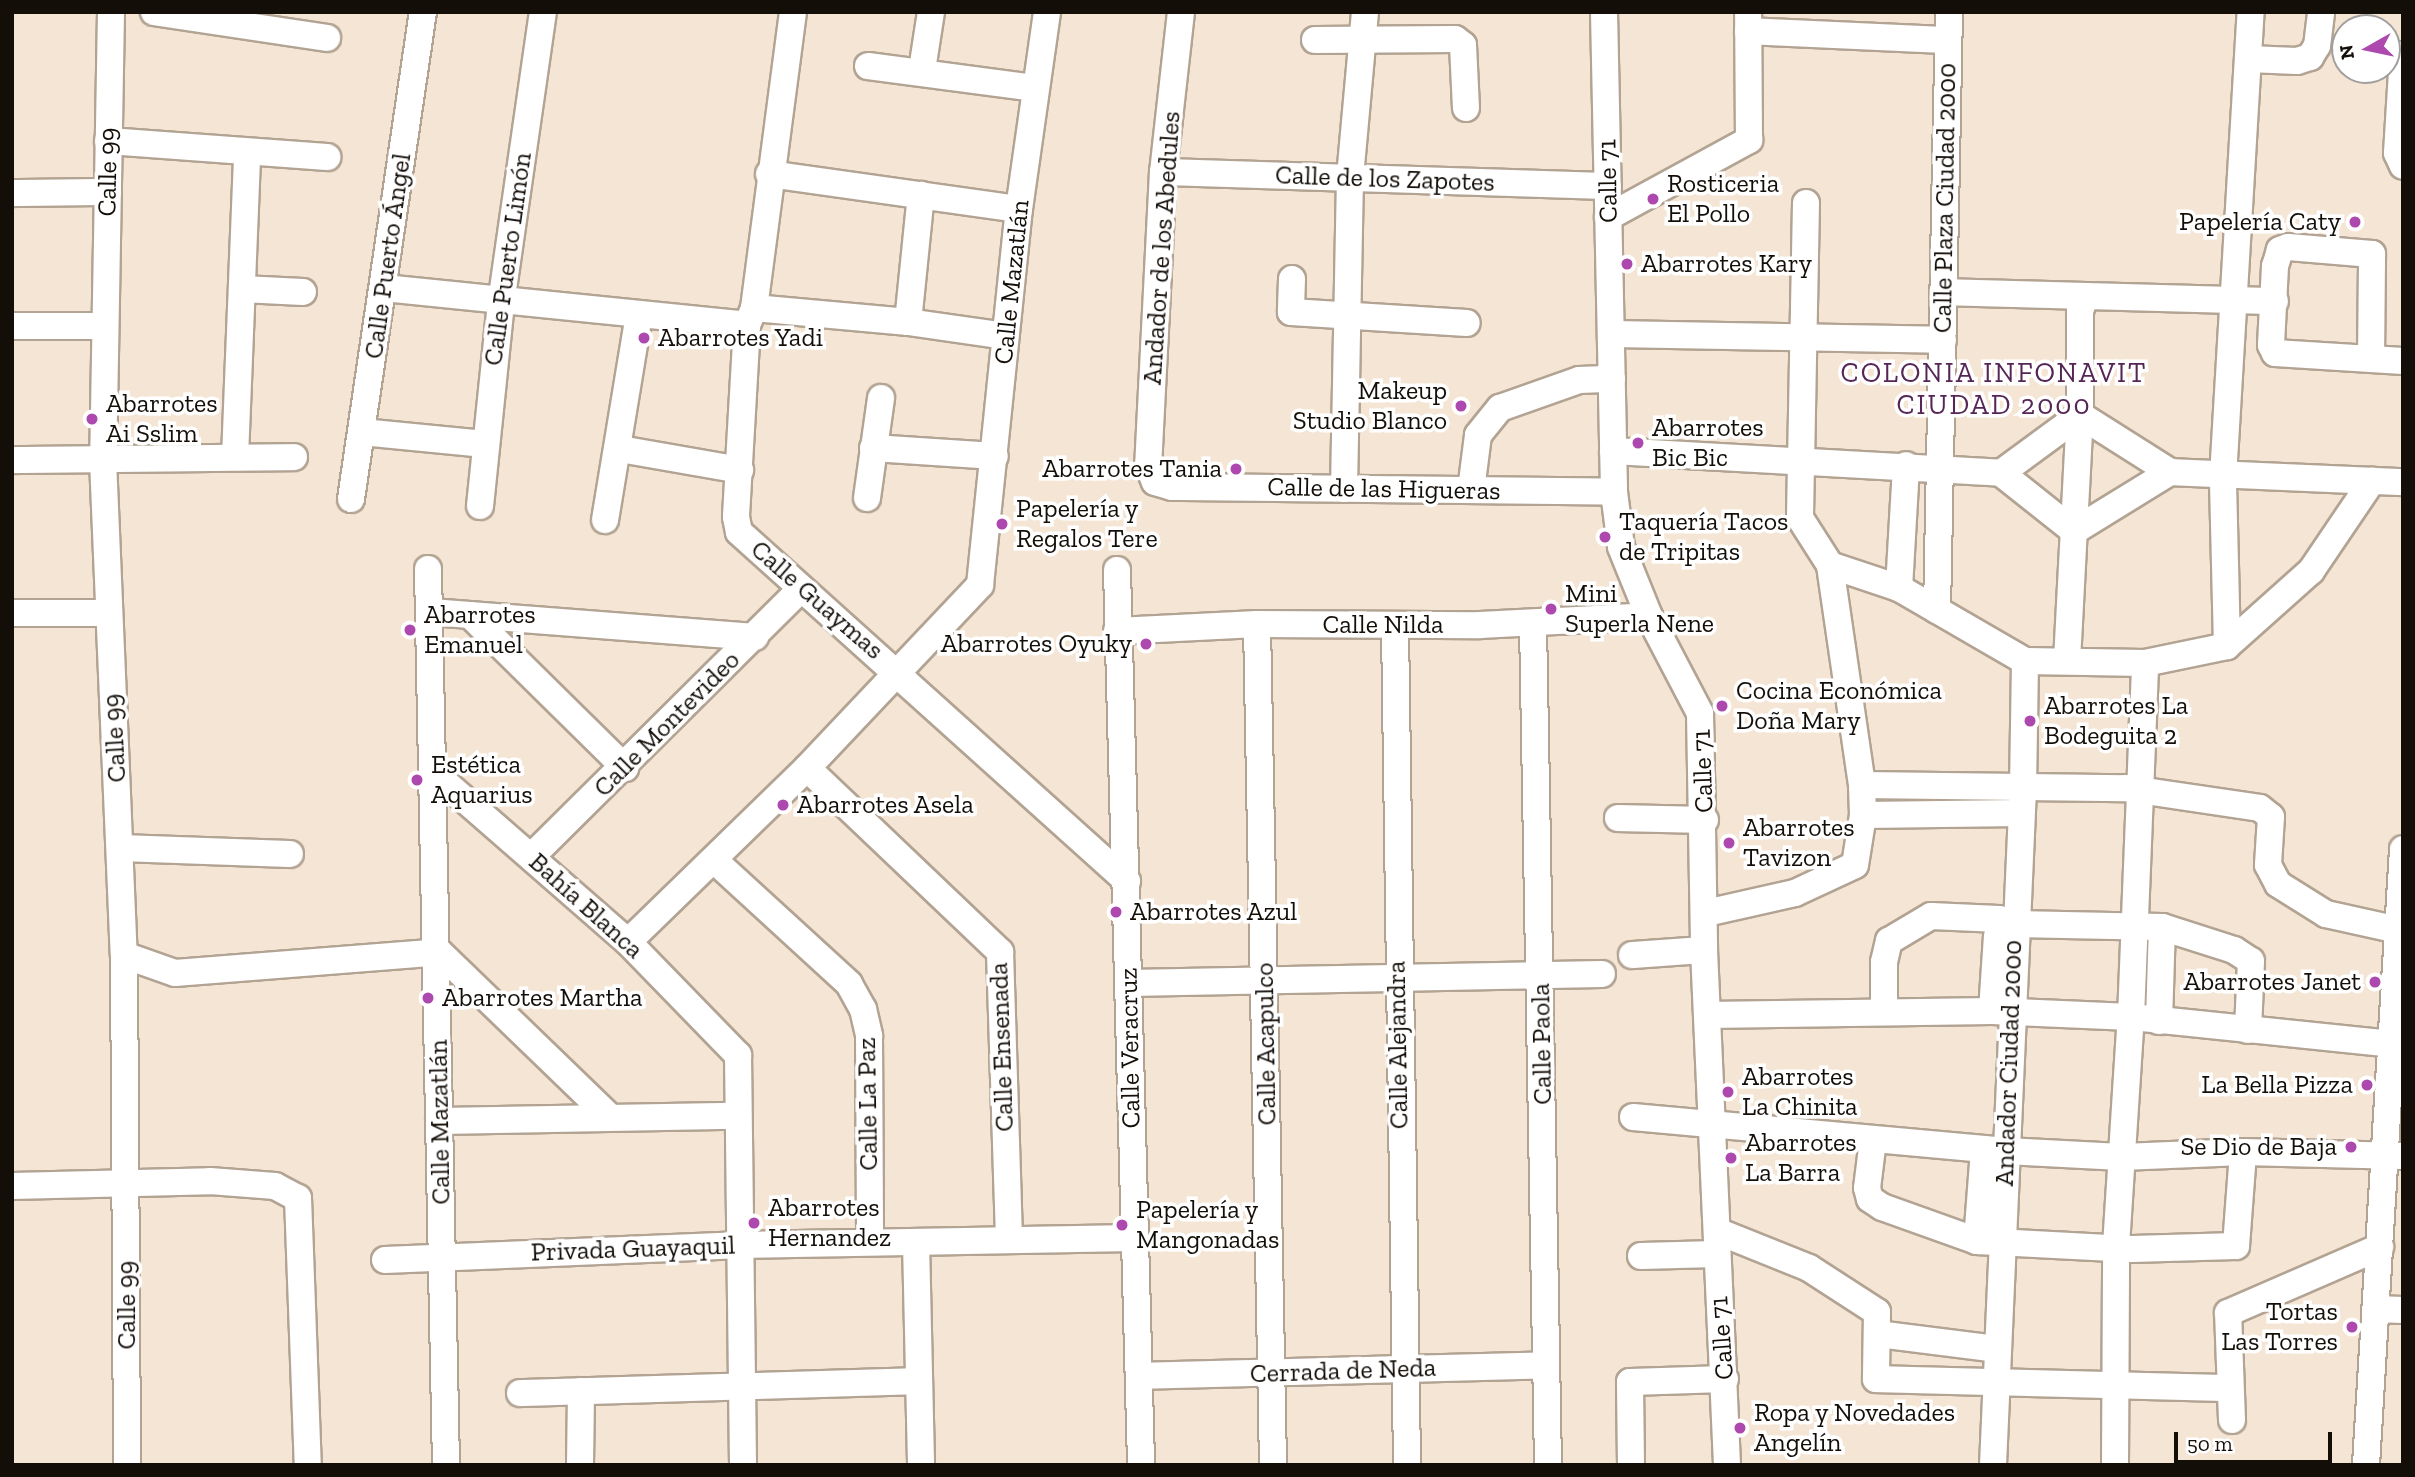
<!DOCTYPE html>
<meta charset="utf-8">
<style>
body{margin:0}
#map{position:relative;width:2415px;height:1477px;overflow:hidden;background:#f5e5d4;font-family:"Zilla Slab",serif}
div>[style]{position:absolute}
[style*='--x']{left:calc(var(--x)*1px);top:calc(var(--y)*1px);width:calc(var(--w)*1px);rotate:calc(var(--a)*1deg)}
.roads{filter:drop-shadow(2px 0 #b2a393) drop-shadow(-2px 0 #b2a393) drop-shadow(0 2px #b2a393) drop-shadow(0 -2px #b2a393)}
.minor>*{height:26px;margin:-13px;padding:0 13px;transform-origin:13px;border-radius:13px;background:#fff}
.dots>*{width:19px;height:19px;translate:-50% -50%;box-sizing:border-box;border:4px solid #fff;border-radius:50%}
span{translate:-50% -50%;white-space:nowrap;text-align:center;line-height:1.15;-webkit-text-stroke:7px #fff;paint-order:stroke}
.street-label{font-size:26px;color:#140e09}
.poi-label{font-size:26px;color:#140e09}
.left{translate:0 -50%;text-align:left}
.right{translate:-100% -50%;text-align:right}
.neighbourhood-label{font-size:28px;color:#552556;letter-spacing:2px}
.frame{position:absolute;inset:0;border:14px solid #140e09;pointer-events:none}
.north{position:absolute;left:2331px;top:14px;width:70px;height:70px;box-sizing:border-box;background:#fff;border:2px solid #a19f9d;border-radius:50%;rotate:261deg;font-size:19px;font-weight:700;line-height:28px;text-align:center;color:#140e09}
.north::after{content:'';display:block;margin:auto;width:24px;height:32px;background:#ac48ae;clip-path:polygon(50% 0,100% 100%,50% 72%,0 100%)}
.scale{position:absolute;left:2174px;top:1432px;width:158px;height:32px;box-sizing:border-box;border:4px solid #140e09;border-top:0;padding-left:9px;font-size:21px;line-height:24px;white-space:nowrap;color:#140e09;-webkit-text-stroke:5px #fff;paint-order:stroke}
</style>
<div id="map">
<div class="roads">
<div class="minor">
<div style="--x:111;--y:12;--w:448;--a:91"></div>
<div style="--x:103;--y:460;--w:495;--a:87.6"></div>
<div style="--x:124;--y:955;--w:510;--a:89.66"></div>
<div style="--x:154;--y:12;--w:175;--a:8.5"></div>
<div style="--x:793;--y:12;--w:299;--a:97.5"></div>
<div style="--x:754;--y:308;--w:18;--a:112"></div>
<div style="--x:747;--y:325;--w:192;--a:93.3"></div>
<div style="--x:736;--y:517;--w:15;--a:79"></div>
<div style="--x:739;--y:532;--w:522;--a:41.97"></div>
<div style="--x:1181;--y:12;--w:161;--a:96.4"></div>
<div style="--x:1163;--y:172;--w:293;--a:92.9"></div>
<div style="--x:1148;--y:465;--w:18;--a:68"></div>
<div style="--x:1155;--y:482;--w:18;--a:16"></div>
<div style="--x:1172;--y:487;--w:442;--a:0.6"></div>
<div style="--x:1604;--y:12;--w:480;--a:88.8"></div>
<div style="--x:1614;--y:492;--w:55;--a:82.7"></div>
<div style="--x:1621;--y:547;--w:74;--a:67.9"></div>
<div style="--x:1649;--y:616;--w:110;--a:62.3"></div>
<div style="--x:1700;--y:713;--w:237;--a:89"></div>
<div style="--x:1704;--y:950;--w:516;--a:87.44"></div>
<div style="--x:1748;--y:31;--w:200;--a:2.6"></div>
<div style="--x:1315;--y:40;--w:140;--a:-0.4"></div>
<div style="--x:1455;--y:39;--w:10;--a:37"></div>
<div style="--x:1463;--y:45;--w:63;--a:87.3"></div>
<div style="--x:2403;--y:55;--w:98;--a:93.5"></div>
<div style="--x:2397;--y:153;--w:14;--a:65"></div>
<div style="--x:2248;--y:59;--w:49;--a:2.3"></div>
<div style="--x:2297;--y:61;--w:14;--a:-17"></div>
<div style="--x:2310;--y:57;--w:13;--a:-58"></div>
<div style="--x:2317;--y:46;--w:34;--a:-83"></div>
<div style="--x:868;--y:66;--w:169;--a:7.5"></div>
<div style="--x:922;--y:70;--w:59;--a:-81.2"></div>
<div style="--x:108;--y:141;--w:220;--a:4.2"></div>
<div style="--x:1163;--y:172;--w:445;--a:1.8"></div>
<div style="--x:769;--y:174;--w:252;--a:8"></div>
<div style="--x:12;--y:193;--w:96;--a:-0.6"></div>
<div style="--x:1806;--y:203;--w:315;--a:91.1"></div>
<div style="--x:1800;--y:518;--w:56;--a:57.4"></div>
<div style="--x:1830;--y:565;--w:73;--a:18.4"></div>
<div style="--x:1899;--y:588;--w:146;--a:30.1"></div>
<div style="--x:2025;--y:661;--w:120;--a:1"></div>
<div style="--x:2145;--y:663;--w:84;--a:-11.7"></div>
<div style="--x:1608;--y:217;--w:161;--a:-28.6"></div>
<div style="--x:1749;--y:140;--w:128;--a:-90.4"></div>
<div style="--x:1292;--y:279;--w:33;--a:92"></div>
<div style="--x:1291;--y:312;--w:176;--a:3.6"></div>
<div style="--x:384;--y:288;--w:365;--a:5.8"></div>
<div style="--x:242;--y:289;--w:61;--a:2.8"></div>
<div style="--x:1944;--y:292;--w:331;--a:1.6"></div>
<div style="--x:754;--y:308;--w:155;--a:5.2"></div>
<div style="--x:908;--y:322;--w:98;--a:8.2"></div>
<div style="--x:908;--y:322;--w:128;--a:-84.2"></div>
<div style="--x:12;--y:326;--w:93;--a:0"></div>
<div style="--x:1611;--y:334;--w:332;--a:1"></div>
<div style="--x:2371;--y:358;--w:104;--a:-89.4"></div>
<div style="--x:2372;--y:254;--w:84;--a:-175.2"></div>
<div style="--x:2288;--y:247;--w:9;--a:159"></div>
<div style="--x:2280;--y:250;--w:17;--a:107"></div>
<div style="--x:2275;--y:266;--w:79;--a:92.9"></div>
<div style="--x:2271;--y:345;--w:9;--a:63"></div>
<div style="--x:2275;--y:353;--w:128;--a:3.6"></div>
<div style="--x:362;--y:432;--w:123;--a:5.6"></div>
<div style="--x:873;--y:448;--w:122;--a:3.8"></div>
<div style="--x:620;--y:449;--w:122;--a:9.9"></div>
<div style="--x:1613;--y:451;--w:389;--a:3.2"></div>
<div style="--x:2001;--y:473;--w:98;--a:-36.3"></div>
<div style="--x:2080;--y:415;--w:107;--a:32.3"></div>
<div style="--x:2170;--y:472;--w:233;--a:2.5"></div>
<div style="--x:235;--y:457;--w:305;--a:-87.7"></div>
<div style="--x:12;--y:460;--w:282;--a:-0.6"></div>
<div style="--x:2001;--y:473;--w:93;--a:38.5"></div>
<div style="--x:2074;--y:531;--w:113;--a:-31.6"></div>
<div style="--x:1344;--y:489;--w:312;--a:-88.9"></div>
<div style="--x:1350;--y:177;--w:166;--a:-84.8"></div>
<div style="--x:1471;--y:490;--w:55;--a:-82.7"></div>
<div style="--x:1478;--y:435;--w:35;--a:-51"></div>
<div style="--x:1500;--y:408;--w:84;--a:-19.5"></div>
<div style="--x:1579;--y:380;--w:33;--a:-2"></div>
<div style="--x:867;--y:498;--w:101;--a:-82"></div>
<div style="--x:351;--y:499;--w:492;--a:-81.6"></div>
<div style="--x:480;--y:506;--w:204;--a:-84.1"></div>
<div style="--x:501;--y:303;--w:294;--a:-81.8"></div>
<div style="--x:605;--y:520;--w:208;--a:-80.6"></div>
<div style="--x:428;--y:569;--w:896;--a:88.85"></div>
<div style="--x:1117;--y:570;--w:895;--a:88.46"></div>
<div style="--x:1899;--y:588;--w:123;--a:-86.7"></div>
<div style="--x:1937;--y:610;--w:598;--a:-88.85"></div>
<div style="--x:431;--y:612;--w:325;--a:4.4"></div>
<div style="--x:12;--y:613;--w:97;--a:0"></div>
<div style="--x:470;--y:615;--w:218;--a:44.6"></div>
<div style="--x:1533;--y:623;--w:842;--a:88.98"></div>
<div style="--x:1257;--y:624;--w:841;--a:88.91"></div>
<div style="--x:1395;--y:626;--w:839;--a:89.18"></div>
<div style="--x:1117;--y:631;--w:140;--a:-2.9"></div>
<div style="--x:1257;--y:624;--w:223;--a:0.3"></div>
<div style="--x:1480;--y:625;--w:169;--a:-3"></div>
<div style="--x:2227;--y:646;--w:169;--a:-91.4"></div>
<div style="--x:2223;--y:477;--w:466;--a:-86.6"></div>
<div style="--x:2227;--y:646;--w:113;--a:-41.8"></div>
<div style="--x:2311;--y:571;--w:109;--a:-55.9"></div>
<div style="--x:2067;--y:661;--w:246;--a:-87"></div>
<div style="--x:2080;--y:415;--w:104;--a:-90"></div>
<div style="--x:2080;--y:311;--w:15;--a:-70"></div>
<div style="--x:807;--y:768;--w:267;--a:43.6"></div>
<div style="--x:1000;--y:952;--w:288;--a:88.2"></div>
<div style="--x:433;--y:772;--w:259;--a:41.1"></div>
<div style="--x:628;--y:942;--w:158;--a:45.8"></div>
<div style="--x:738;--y:1055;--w:410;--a:89.3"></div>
<div style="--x:1862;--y:785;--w:263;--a:0.7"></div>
<div style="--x:2125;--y:788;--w:136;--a:8.4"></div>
<div style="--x:2260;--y:808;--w:14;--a:39"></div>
<div style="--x:2271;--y:817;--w:48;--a:93.6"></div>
<div style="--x:2268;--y:865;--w:21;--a:62"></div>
<div style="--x:2278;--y:884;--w:57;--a:32"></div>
<div style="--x:2326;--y:914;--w:74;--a:12.5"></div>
<div style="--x:1863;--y:815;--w:158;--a:-0.7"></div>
<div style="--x:1618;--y:818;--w:87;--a:1.3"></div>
<div style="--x:120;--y:848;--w:170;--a:2"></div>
<div style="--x:532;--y:856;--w:378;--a:-44.8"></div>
<div style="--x:715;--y:861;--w:182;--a:42.5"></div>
<div style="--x:849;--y:984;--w:29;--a:61"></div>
<div style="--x:863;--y:1009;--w:28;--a:77"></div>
<div style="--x:869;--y:1036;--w:206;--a:89.7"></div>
<div style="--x:1706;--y:913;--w:91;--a:-12.7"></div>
<div style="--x:1795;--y:893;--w:66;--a:-25"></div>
<div style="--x:1855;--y:865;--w:51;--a:-80.9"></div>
<div style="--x:1863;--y:815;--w:30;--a:-92"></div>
<div style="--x:1862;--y:785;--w:222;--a:-98.3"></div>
<div style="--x:628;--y:942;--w:250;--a:-44.2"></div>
<div style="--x:807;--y:768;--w:252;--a:-46.6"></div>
<div style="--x:980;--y:585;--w:378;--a:-84.1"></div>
<div style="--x:1019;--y:209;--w:199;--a:-81.9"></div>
<div style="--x:124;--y:955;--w:54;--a:19.4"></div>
<div style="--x:175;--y:973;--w:265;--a:-4.5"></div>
<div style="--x:439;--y:952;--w:238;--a:44"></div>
<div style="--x:1632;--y:955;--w:72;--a:-4"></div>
<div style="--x:1129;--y:983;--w:473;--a:-1.1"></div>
<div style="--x:1992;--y:1011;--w:75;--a:-86.2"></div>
<div style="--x:1884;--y:1012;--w:50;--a:-90"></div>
<div style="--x:1884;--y:962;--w:22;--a:-77"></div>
<div style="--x:1889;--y:941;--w:49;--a:-30.8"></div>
<div style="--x:1931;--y:916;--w:68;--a:2.5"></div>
<div style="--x:1999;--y:919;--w:17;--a:17"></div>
<div style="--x:2015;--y:924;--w:147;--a:1.2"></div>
<div style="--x:2162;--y:927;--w:76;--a:17.7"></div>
<div style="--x:2234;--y:950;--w:20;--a:33"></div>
<div style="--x:2251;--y:961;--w:69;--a:92.5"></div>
<div style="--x:1707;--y:1015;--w:285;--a:-0.8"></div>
<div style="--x:1992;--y:1011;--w:139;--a:2.5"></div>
<div style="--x:2131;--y:1017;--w:261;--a:5.9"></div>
<div style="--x:2159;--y:1021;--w:94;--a:-88.2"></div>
<div style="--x:1633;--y:1117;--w:375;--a:5.2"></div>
<div style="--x:2006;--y:1151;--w:115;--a:3"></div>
<div style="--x:2121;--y:1157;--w:122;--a:-2.3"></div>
<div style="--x:2243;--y:1152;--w:160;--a:1.4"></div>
<div style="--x:439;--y:1121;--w:297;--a:-1"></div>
<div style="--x:1873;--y:1140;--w:48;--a:97.1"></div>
<div style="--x:1867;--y:1188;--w:11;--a:75"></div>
<div style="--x:1870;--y:1199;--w:14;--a:34"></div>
<div style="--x:1882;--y:1207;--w:101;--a:19.7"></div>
<div style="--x:1977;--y:1241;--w:155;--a:3"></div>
<div style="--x:2132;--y:1249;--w:104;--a:-1.7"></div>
<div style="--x:2236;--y:1246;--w:94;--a:-85.7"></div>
<div style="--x:12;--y:1186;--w:198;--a:-1.4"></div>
<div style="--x:210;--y:1181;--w:65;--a:4.4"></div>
<div style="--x:275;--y:1186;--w:26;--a:28"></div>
<div style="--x:298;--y:1198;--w:267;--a:87.9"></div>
<div style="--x:1717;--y:1231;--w:99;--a:21.9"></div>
<div style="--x:1809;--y:1268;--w:81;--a:32.9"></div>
<div style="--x:1877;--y:1312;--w:67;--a:90.9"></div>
<div style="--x:1876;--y:1379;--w:354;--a:1.5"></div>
<div style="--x:1977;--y:1241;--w:92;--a:-85.6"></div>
<div style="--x:916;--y:1242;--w:223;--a:88.7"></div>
<div style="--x:1641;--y:1256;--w:75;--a:-1.5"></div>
<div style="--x:385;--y:1260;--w:352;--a:-2.4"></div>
<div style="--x:737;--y:1245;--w:396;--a:-1"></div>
<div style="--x:2376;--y:1309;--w:27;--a:2"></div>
<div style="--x:1878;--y:1334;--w:120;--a:7.2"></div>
<div style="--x:1139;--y:1376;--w:407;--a:-1.5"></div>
<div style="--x:520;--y:1393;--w:397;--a:-1.7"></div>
<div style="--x:2232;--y:1420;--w:107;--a:-92.1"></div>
<div style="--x:2228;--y:1313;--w:166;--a:-23.5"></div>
<div style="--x:580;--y:1465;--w:74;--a:-89.2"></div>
<div style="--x:1631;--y:1465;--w:83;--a:-90.7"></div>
<div style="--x:1630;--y:1382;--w:95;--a:-1.8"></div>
<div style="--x:1993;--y:1465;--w:677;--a:-87.46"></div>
<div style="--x:2023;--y:789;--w:128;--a:-89.1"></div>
<div style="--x:2115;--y:1465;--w:219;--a:-89.7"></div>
<div style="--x:2116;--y:1246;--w:229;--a:-86.3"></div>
<div style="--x:2131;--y:1017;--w:354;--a:-87.7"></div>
<div style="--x:2366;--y:1465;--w:617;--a:-86.56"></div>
</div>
</div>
<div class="dots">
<div style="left:1653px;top:199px;background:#ac48ae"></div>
<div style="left:2355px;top:222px;background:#ac48ae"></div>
<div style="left:1627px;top:264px;background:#ac48ae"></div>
<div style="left:644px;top:338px;background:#ac48ae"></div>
<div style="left:1461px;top:406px;background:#ac48ae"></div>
<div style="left:92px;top:419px;background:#ac48ae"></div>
<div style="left:1638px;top:443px;background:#ac48ae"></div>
<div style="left:1236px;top:469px;background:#ac48ae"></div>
<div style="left:1002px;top:524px;background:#ac48ae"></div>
<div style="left:1605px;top:537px;background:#ac48ae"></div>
<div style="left:1551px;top:609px;background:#ac48ae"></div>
<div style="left:410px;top:630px;background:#ac48ae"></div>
<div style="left:1146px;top:644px;background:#ac48ae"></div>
<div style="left:1722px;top:706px;background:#ac48ae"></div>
<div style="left:2030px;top:721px;background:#ac48ae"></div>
<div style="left:417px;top:780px;background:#ac48ae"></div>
<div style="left:783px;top:805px;background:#ac48ae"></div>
<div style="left:1729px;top:843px;background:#ac48ae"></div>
<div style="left:1116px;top:912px;background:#ac48ae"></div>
<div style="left:2375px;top:982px;background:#ac48ae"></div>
<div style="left:428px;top:998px;background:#ac48ae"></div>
<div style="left:2367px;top:1085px;background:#ac48ae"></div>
<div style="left:1728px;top:1092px;background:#ac48ae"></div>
<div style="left:2351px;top:1147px;background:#ac48ae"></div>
<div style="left:1731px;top:1158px;background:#ac48ae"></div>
<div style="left:754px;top:1223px;background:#ac48ae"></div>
<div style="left:1122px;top:1225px;background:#ac48ae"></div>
<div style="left:2352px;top:1327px;background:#ac48ae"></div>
<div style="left:1740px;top:1428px;background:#ac48ae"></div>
</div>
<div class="street-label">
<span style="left:108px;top:172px;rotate:-89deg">Calle 99</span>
<span style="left:1385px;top:179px;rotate:2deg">Calle de los Zapotes</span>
<span style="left:1608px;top:181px;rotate:-91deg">Calle 71</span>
<span style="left:1945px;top:198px;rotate:-89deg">Calle Plaza Ciudad 2000</span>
<span style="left:1162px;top:248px;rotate:-86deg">Andador de los Abedules</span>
<span style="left:388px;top:256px;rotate:-82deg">Calle Puerto Ángel</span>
<span style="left:508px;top:259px;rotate:-82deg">Calle Puerto Limón</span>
<span style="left:1012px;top:282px;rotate:-84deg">Calle Mazatlán</span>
<span style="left:1384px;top:489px;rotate:1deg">Calle de las Higueras</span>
<span style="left:817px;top:600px;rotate:41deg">Calle Guaymas</span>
<span style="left:1383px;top:625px">Calle Nilda</span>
<span style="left:667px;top:724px;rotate:-45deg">Calle Montevideo</span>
<span style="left:115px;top:738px;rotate:-93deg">Calle 99</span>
<span style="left:1703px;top:771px;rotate:-92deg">Calle 71</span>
<span style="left:586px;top:906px;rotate:42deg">Bahía Blanca</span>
<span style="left:1266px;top:1044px;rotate:-91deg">Calle Acapulco</span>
<span style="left:1542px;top:1044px;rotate:-91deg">Calle Paola</span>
<span style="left:1398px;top:1045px;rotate:-91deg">Calle Alejandra</span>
<span style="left:1002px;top:1047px;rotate:-92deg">Calle Ensenada</span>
<span style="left:1130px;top:1048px;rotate:-91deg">Calle Veracruz</span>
<span style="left:2009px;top:1063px;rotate:-88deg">Andador Ciudad 2000</span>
<span style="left:868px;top:1104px;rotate:-91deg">Calle La Paz</span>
<span style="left:440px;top:1122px;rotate:-91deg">Calle Mazatlán</span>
<span style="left:633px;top:1249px;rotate:-2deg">Privada Guayaquil</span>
<span style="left:127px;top:1305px;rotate:-90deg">Calle 99</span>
<span style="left:1722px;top:1338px;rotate:-94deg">Calle 71</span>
<span style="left:1343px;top:1371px;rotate:-2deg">Cerrada de Neda</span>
</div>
<div class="poi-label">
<span class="left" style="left:1667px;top:199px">Rosticeria<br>El Pollo</span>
<span class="right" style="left:2341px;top:222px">Papelería Caty</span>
<span class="left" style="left:1641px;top:264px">Abarrotes Kary</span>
<span class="left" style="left:658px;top:338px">Abarrotes Yadi</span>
<span class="right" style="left:1447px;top:406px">Makeup<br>Studio Blanco</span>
<span class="left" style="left:106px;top:419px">Abarrotes<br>Ai Sslim</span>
<span class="left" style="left:1652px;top:443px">Abarrotes<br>Bic Bic</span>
<span class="right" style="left:1222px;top:469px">Abarrotes Tania</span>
<span class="left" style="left:1016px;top:524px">Papelería y<br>Regalos Tere</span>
<span class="left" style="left:1619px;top:537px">Taquería Tacos<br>de Tripitas</span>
<span class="left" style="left:1565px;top:609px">Mini<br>Superla Nene</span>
<span class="left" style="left:424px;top:630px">Abarrotes<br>Emanuel</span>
<span class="right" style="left:1132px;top:644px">Abarrotes Oyuky</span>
<span class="left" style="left:1736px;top:706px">Cocina Económica<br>Doña Mary</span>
<span class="left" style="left:2044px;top:721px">Abarrotes La<br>Bodeguita 2</span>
<span class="left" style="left:431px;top:780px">Estética<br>Aquarius</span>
<span class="left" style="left:797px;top:805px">Abarrotes Asela</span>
<span class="left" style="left:1743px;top:843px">Abarrotes<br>Tavizon</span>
<span class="left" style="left:1130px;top:912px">Abarrotes Azul</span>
<span class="right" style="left:2361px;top:982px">Abarrotes Janet</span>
<span class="left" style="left:442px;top:998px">Abarrotes Martha</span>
<span class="left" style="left:1742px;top:1092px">Abarrotes<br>La Chinita</span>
<span class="right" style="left:2353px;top:1085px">La Bella Pizza</span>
<span class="left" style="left:1745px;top:1158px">Abarrotes<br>La Barra</span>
<span class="right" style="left:2337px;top:1147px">Se Dio de Baja</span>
<span class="left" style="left:768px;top:1223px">Abarrotes<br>Hernandez</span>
<span class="left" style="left:1136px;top:1225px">Papelería y<br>Mangonadas</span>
<span class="right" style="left:2338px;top:1327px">Tortas<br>Las Torres</span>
<span class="left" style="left:1754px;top:1428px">Ropa y Novedades<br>Angelín</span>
</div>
<div class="neighbourhood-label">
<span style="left:1994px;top:389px">COLONIA INFONAVIT<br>CIUDAD 2000</span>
</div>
<div class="frame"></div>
<div class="north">N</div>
<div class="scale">50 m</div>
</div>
